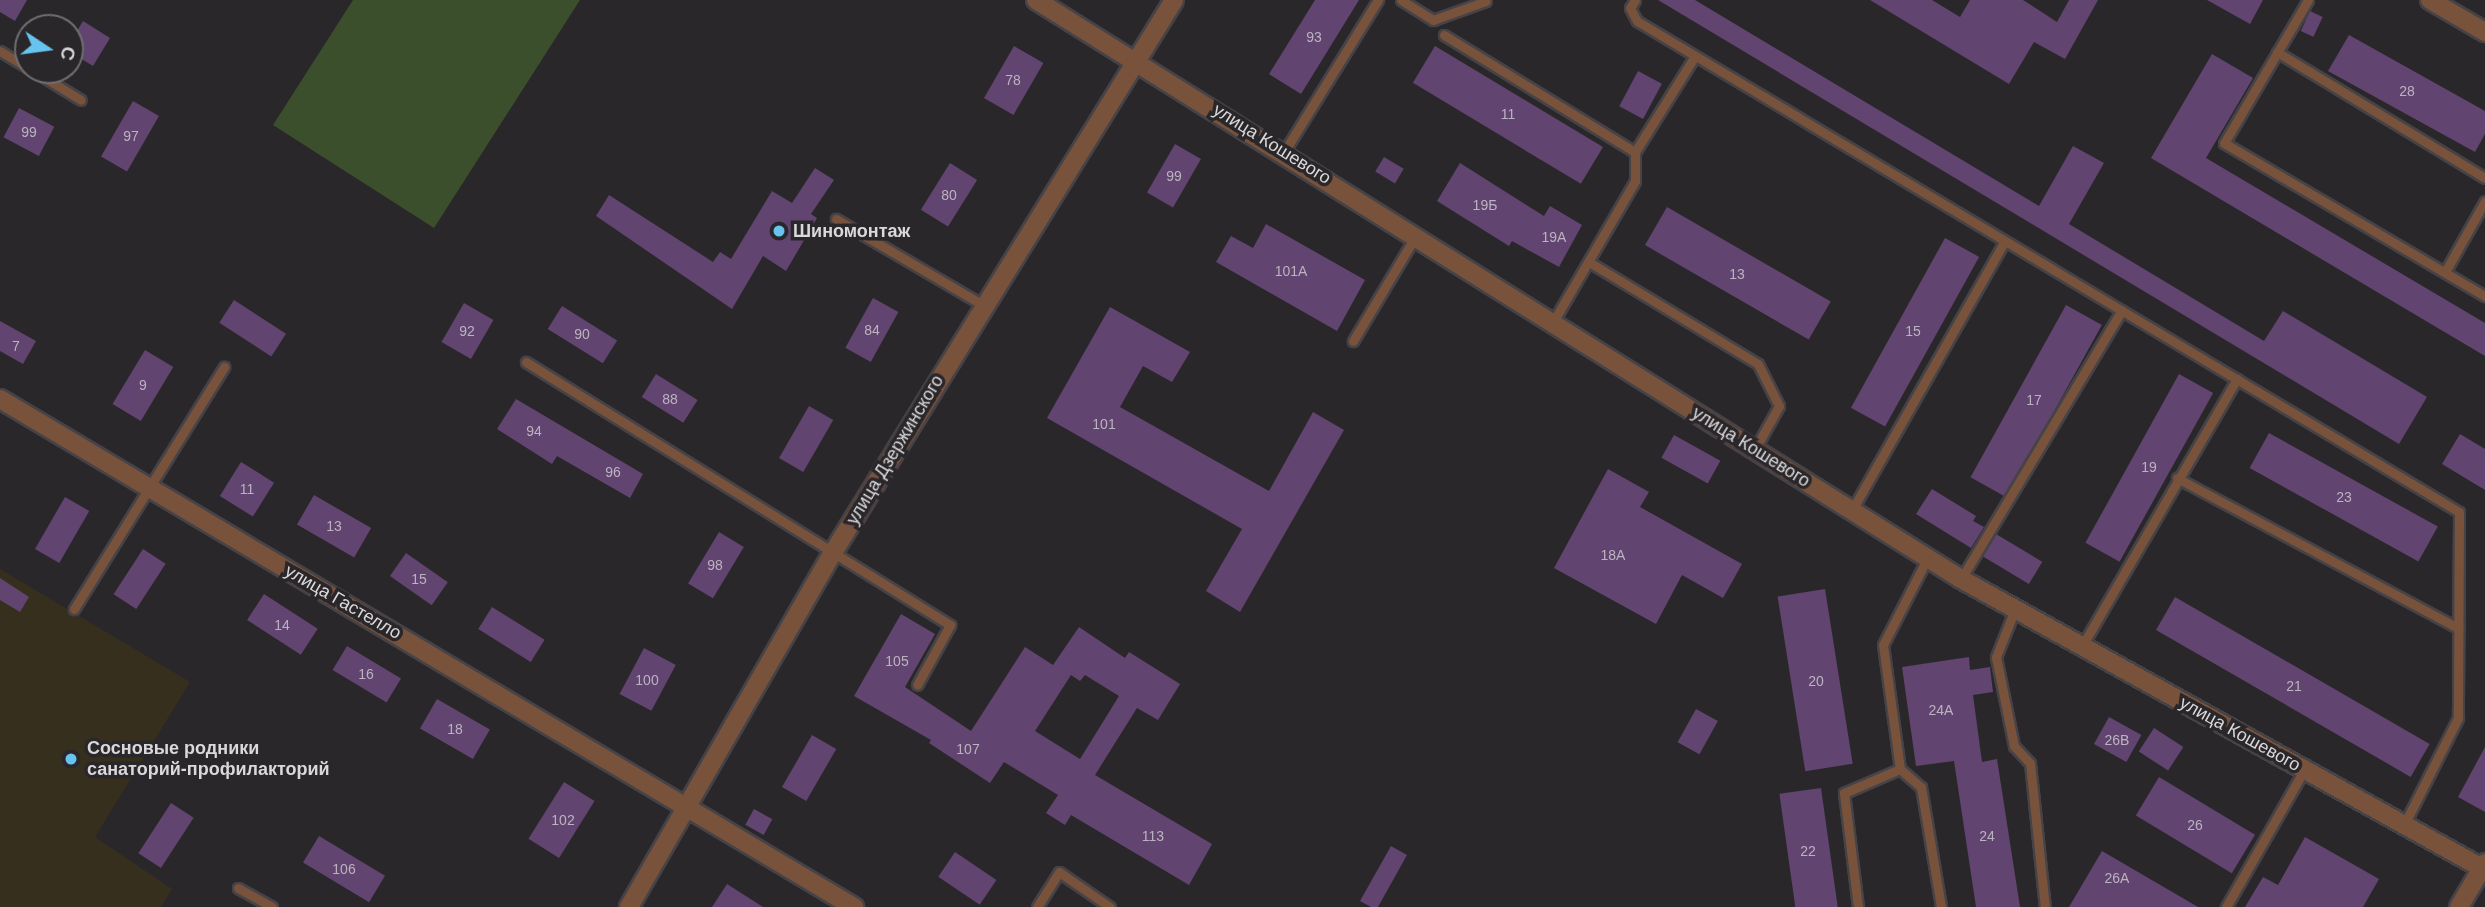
<!DOCTYPE html>
<meta charset="utf-8">
<style>
body{margin:0}
#map{position:relative;width:2485px;height:907px;overflow:hidden;background:#2a272b;font-family:Helvetica,sans-serif}
div>[style]{position:absolute}
[style*='--x']{left:calc(var(--x)*1px);top:calc(var(--y)*1px);width:calc(var(--w)*1px);rotate:calc(var(--a)*1deg)}
.medical>*{inset:0;background:#372f1e}
.green>*{inset:0;background:#3b4f2c}
.building>*{inset:0;background:#614470;transform-origin:0 0}
.roads{filter:drop-shadow(2px 0 #464347) drop-shadow(-2px 0 #464347) drop-shadow(0 2px #464347) drop-shadow(0 -2px #464347)}
.service>*{height:9px;margin:-4.5px;padding:0 4.5px;transform-origin:4.5px;border-radius:4.5px;background:#79523c}
.minor>*{height:18px;margin:-9px;padding:0 9px;transform-origin:9px;border-radius:9px;background:#79523c}
.tertiary>*{height:18px;margin:-9px;padding:0 9px;transform-origin:9px;border-radius:9px;background:#79523c}
.dots>*{width:19px;height:19px;translate:-50% -50%;box-sizing:border-box;border:4px solid #2a272b;border-radius:50%}
span{translate:-50% -50%;white-space:nowrap;text-align:center;line-height:1.15;-webkit-text-stroke:7px #2a272b;paint-order:stroke}
.number-label{font-size:14px;color:#bcb3c0}
.number-label span{-webkit-text-stroke-width:0}
.street-label{font-size:18px;color:#dad8da}
.poi-label{font-size:18px;color:#dad8da;font-weight:700}
.left{translate:0 -50%;text-align:left}
.north{position:absolute;left:14px;top:14px;width:70px;height:70px;box-sizing:border-box;background:#2a272b;border:2px solid #706e71;border-radius:50%;rotate:103deg;font-size:19px;font-weight:700;line-height:28px;text-align:center;color:#dad8da}
.north::after{content:'';display:block;margin:auto;width:24px;height:32px;background:#66c4ef;clip-path:polygon(50% 0,100% 100%,50% 72%,0 100%)}
</style>
<div id="map">
<div class="medical">
<div style="clip-path:polygon(0 569px,190px 682px,95px 837px,172px 889px,161px 907px,0 907px)"></div>
</div>
<div class="green">
<div style="clip-path:polygon(353px 0,580px 0,434px 228px,273px 125px)"></div>
</div>
<div class="building">
<div style="clip-path:polygon(0 0,27px 0,15px 21px,0 12px)"></div>
<div style="clip-path:polygon(1315px 0,1359px 0,1301px 94px,1269px 74px)"></div>
<div style="clip-path:polygon(1658px 0,1695px 0,2039px 206px,2073px 146px,2104px 163px,2069px 224px,2264px 341px,2283px 311px,2427px 397px,2399px 444px)"></div>
<div style="clip-path:polygon(1870px 0,1932px 0,1960px 17px,1970px 0,2023px 0,2057px 22px,2069px 0,2098px 0,2065px 59px,2034px 42px,2009px 84px)"></div>
<div style="clip-path:polygon(2207px 0,2263px 0,2250px 24px)"></div>
<div style="left:2310px;top:11px;width:14px;height:22px;rotate:25deg"></div>
<div style="clip-path:polygon(83px 21px,110px 38px,93px 66px,70px 52px,70px 43px)"></div>
<div style="clip-path:polygon(2349px 35px,2485px 111px,2485px 134px,2475px 152px,2328px 71px)"></div>
<div style="left:1014px;top:46px;width:34px;height:60px;rotate:30deg"></div>
<div style="left:1435px;top:46px;width:196px;height:43px;rotate:31deg"></div>
<div style="clip-path:polygon(2212px 54px,2253px 78px,2206px 158px,2485px 323px,2485px 356px,2151px 158px)"></div>
<div style="left:1638px;top:71px;width:27px;height:40px;rotate:28deg"></div>
<div style="left:133px;top:101px;width:30px;height:64px;rotate:30deg"></div>
<div style="left:19px;top:108px;width:40px;height:33px;rotate:28deg"></div>
<div style="left:1175px;top:144px;width:30px;height:56px;rotate:30deg"></div>
<div style="left:1384px;top:157px;width:23px;height:17px;rotate:31deg"></div>
<div style="left:950px;top:163px;width:32px;height:55px;rotate:32deg"></div>
<div style="clip-path:polygon(1460px 163px,1544px 216px,1550px 206px,1582px 225px,1559px 267px,1512px 241px,1509px 246px,1437px 201px)"></div>
<div style="clip-path:polygon(815px 168px,834px 180px,811px 214px,817px 218px,786px 271px,763px 256px,732px 309px,596px 216px,609px 195px,713px 262px,720px 252px,731px 259px,772px 191px,792px 203px)"></div>
<div style="left:1667px;top:207px;width:189px;height:44px;rotate:30deg"></div>
<div style="clip-path:polygon(1266px 224px,1365px 280px,1337px 331px,1216px 262px,1231px 236px,1253px 248px)"></div>
<div style="left:1945px;top:238px;width:39px;height:194px;rotate:29deg"></div>
<div style="left:873px;top:298px;width:29px;height:57px;rotate:29deg"></div>
<div style="left:234px;top:300px;width:62px;height:27px;rotate:33deg"></div>
<div style="left:464px;top:303px;width:34px;height:45px;rotate:30deg"></div>
<div style="left:2066px;top:305px;width:41px;height:197px;rotate:29deg"></div>
<div style="left:562px;top:306px;width:65px;height:27px;rotate:32deg"></div>
<div style="clip-path:polygon(1110px 307px,1190px 352px,1172px 382px,1143px 366px,1120px 407px,1269px 491px,1313px 412px,1344px 430px,1240px 612px,1206px 591px,1242px 529px,1047px 418px)"></div>
<div style="clip-path:polygon(0 321px,36px 341px,23px 364px,0 351px)"></div>
<div style="left:145px;top:350px;width:33px;height:63px;rotate:31deg"></div>
<div style="left:656px;top:374px;width:49px;height:27px;rotate:32deg"></div>
<div style="left:2179px;top:374px;width:39px;height:193px;rotate:29deg"></div>
<div style="clip-path:polygon(516px 399px,643px 474px,630px 498px,557px 456px,552px 464px,497px 429px)"></div>
<div style="left:809px;top:406px;width:28px;height:60px;rotate:30deg"></div>
<div style="left:2269px;top:433px;width:193px;height:40px;rotate:29deg"></div>
<div style="clip-path:polygon(2460px 434px,2485px 449px,2485px 490px,2442px 464px)"></div>
<div style="left:1674px;top:435px;width:53px;height:26px;rotate:29deg"></div>
<div style="left:241px;top:462px;width:39px;height:40px;rotate:32deg"></div>
<div style="clip-path:polygon(1608px 469px,1649px 492px,1640px 507px,1742px 564px,1723px 598px,1682px 575px,1656px 624px,1554px 568px)"></div>
<div style="clip-path:polygon(1932px 489px,1976px 516px,1973px 521px,1984px 527px,1971px 548px,1916px 514px)"></div>
<div style="left:314px;top:495px;width:66px;height:34px;rotate:30deg"></div>
<div style="left:65px;top:497px;width:28px;height:60px;rotate:30deg"></div>
<div style="left:719px;top:532px;width:29px;height:60px;rotate:31deg"></div>
<div style="left:1996px;top:534px;width:54px;height:26px;rotate:31deg"></div>
<div style="left:143px;top:549px;width:27px;height:54px;rotate:33deg"></div>
<div style="left:406px;top:553px;width:51px;height:28px;rotate:35deg"></div>
<div style="clip-path:polygon(0 578px,29px 597px,20px 612px,0 600px)"></div>
<div style="left:1825px;top:589px;width:177px;height:48px;rotate:81deg"></div>
<div style="left:264px;top:594px;width:64px;height:31px;rotate:33deg"></div>
<div style="left:2175px;top:597px;width:294px;height:38px;rotate:30deg"></div>
<div style="left:492px;top:607px;width:62px;height:26px;rotate:32deg"></div>
<div style="clip-path:polygon(evenodd,901px 614px,935px 634px,905px 687px,971px 731px,1025px 647px,1053px 665px,1079px 627px,1125px 658px,1129px 652px,1180px 684px,1158px 720px,1137px 708px,1095px 775px,1212px 844px,1189px 885px,1071px 815px,1065px 825px,1046px 813px,1058px 795px,1004px 762px,990px 783px,929px 743px,931px 740px,854px 696px,901px 614px,1071px 675px,1080px 681px,1085px 675px,1119px 696px,1080px 759px,1035px 731px,1071px 675px)"></div>
<div style="left:347px;top:646px;width:63px;height:28px;rotate:31deg"></div>
<div style="left:644px;top:648px;width:36px;height:52px;rotate:28deg"></div>
<div style="clip-path:polygon(1969px 657px,1970px 670px,1990px 667px,1993px 692px,1973px 695px,1982px 762px,1997px 759px,2020px 907px,1976px 907px,1954px 761px,1916px 766px,1902px 667px)"></div>
<div style="left:437px;top:699px;width:61px;height:34px;rotate:30deg"></div>
<div style="left:1696px;top:709px;width:25px;height:38px;rotate:29deg"></div>
<div style="left:2109px;top:717px;width:37px;height:31px;rotate:29deg"></div>
<div style="left:2154px;top:728px;width:35px;height:28px;rotate:33deg"></div>
<div style="left:812px;top:735px;width:28px;height:60px;rotate:30deg"></div>
<div style="clip-path:polygon(2485px 747px,2485px 812px,2458px 797px)"></div>
<div style="left:2159px;top:777px;width:112px;height:45px;rotate:31deg"></div>
<div style="left:564px;top:782px;width:36px;height:67px;rotate:32deg"></div>
<div style="left:1821px;top:788px;width:120px;height:42px;rotate:82deg"></div>
<div style="left:171px;top:803px;width:27px;height:60px;rotate:33deg"></div>
<div style="left:754px;top:809px;width:21px;height:18px;rotate:29deg"></div>
<div style="left:319px;top:836px;width:77px;height:31px;rotate:31deg"></div>
<div style="clip-path:polygon(2305px 837px,2379px 879px,2363px 907px,2245px 907px,2263px 877px,2278px 885px)"></div>
<div style="clip-path:polygon(1391px 846px,1407px 855px,1378px 907px,1371px 907px,1360px 901px)"></div>
<div style="clip-path:polygon(2102px 851px,2198px 907px,2069px 907px)"></div>
<div style="left:955px;top:852px;width:50px;height:30px;rotate:34deg"></div>
<div style="clip-path:polygon(727px 884px,763px 907px,712px 907px)"></div>
</div>
<div class="roads">
<div class="service">
<div style="--x:1401;--y:0;--w:38;--a:32"></div>
<div style="--x:1433;--y:20;--w:56;--a:-19.7"></div>
<div style="--x:1635;--y:0;--w:9;--a:122"></div>
<div style="--x:1630;--y:8;--w:15;--a:62"></div>
<div style="--x:1637;--y:21;--w:957;--a:30.85"></div>
<div style="--x:2459;--y:512;--w:206;--a:90.3"></div>
<div style="--x:2458;--y:718;--w:120;--a:116.8"></div>
<div style="--x:2308;--y:0;--w:166;--a:120.4"></div>
<div style="--x:2224;--y:143;--w:303;--a:30.4"></div>
<div style="--x:1444;--y:35;--w:224;--a:31.5"></div>
<div style="--x:0;--y:51;--w:33;--a:31"></div>
<div style="--x:2277;--y:52;--w:243;--a:31.2"></div>
<div style="--x:32;--y:70;--w:57;--a:31.5"></div>
<div style="--x:1284;--y:152;--w:179;--a:-58.3"></div>
<div style="--x:836;--y:219;--w:170;--a:30.3"></div>
<div style="--x:1589;--y:262;--w:197;--a:31.1"></div>
<div style="--x:1758;--y:364;--w:47;--a:63.4"></div>
<div style="--x:1779;--y:406;--w:49;--a:119.2"></div>
<div style="--x:2445;--y:272;--w:81;--a:-60.6"></div>
<div style="--x:1553;--y:322;--w:163;--a:-59.8"></div>
<div style="--x:1635;--y:181;--w:29;--a:-90"></div>
<div style="--x:1635;--y:152;--w:113;--a:-58"></div>
<div style="--x:1353;--y:341;--w:121;--a:-59.2"></div>
<div style="--x:526;--y:362;--w:499;--a:31.8"></div>
<div style="--x:950;--y:625;--w:68;--a:118.8"></div>
<div style="--x:2177;--y:478;--w:319;--a:28.1"></div>
<div style="--x:1852;--y:510;--w:309;--a:-60.4"></div>
<div style="--x:1928;--y:557;--w:99;--a:117.1"></div>
<div style="--x:1883;--y:645;--w:125;--a:82.2"></div>
<div style="--x:1900;--y:769;--w:28;--a:41"></div>
<div style="--x:1921;--y:787;--w:122;--a:80.5"></div>
<div style="--x:1961;--y:579;--w:313;--a:-59.1"></div>
<div style="--x:74;--y:609;--w:285;--a:-58.2"></div>
<div style="--x:2015;--y:609;--w:52;--a:111.6"></div>
<div style="--x:1996;--y:657;--w:91;--a:78.6"></div>
<div style="--x:2014;--y:746;--w:23;--a:47"></div>
<div style="--x:2030;--y:763;--w:145;--a:84.1"></div>
<div style="--x:2082;--y:646;--w:309;--a:-59.9"></div>
<div style="--x:238;--y:888;--w:39;--a:29"></div>
<div style="--x:1037;--y:907;--w:41;--a:-57.8"></div>
<div style="--x:1059;--y:872;--w:62;--a:34.5"></div>
<div style="--x:1858;--y:907;--w:115;--a:-97"></div>
<div style="--x:1844;--y:793;--w:61;--a:-23.2"></div>
<div style="--x:2226;--y:907;--w:158;--a:-60.3"></div>
</div>
<div class="minor">
<div style="--x:1036;--y:0;--w:1091;--a:32.04"></div>
<div style="--x:1961;--y:579;--w:596;--a:29.02"></div>
<div style="--x:0;--y:399;--w:994;--a:30.75"></div>
<div style="--x:2459;--y:907;--w:51;--a:-59.4"></div>
</div>
<div class="tertiary">
<div style="--x:2430;--y:0;--w:64;--a:30.2"></div>
<div style="--x:629;--y:907;--w:411;--a:-60.1"></div>
<div style="--x:834;--y:551;--w:647;--a:-58.32"></div>
</div>
</div>
<div class="dots">
<div style="left:779px;top:231px;background:#66c4ef"></div>
<div style="left:71px;top:759px;background:#66c4ef"></div>
</div>
<div class="number-label">
<span style="left:1314px;top:37px">93</span>
<span style="left:1013px;top:80px">78</span>
<span style="left:2407px;top:91px">28</span>
<span style="left:1508px;top:114px">11</span>
<span style="left:29px;top:132px">99</span>
<span style="left:131px;top:136px">97</span>
<span style="left:1174px;top:176px">99</span>
<span style="left:949px;top:195px">80</span>
<span style="left:1485px;top:205px">19Б</span>
<span style="left:1554px;top:237px">19А</span>
<span style="left:1291px;top:271px">101А</span>
<span style="left:1737px;top:274px">13</span>
<span style="left:872px;top:330px">84</span>
<span style="left:467px;top:331px">92</span>
<span style="left:1913px;top:331px">15</span>
<span style="left:582px;top:334px">90</span>
<span style="left:16px;top:346px">7</span>
<span style="left:143px;top:385px">9</span>
<span style="left:670px;top:399px">88</span>
<span style="left:2034px;top:400px">17</span>
<span style="left:1104px;top:424px">101</span>
<span style="left:534px;top:431px">94</span>
<span style="left:2149px;top:467px">19</span>
<span style="left:613px;top:472px">96</span>
<span style="left:247px;top:489px">11</span>
<span style="left:2344px;top:497px">23</span>
<span style="left:334px;top:526px">13</span>
<span style="left:1613px;top:555px">18А</span>
<span style="left:715px;top:565px">98</span>
<span style="left:419px;top:579px">15</span>
<span style="left:282px;top:625px">14</span>
<span style="left:897px;top:661px">105</span>
<span style="left:366px;top:674px">16</span>
<span style="left:647px;top:680px">100</span>
<span style="left:1816px;top:681px">20</span>
<span style="left:2294px;top:686px">21</span>
<span style="left:1941px;top:710px">24А</span>
<span style="left:455px;top:729px">18</span>
<span style="left:2117px;top:740px">26В</span>
<span style="left:968px;top:749px">107</span>
<span style="left:563px;top:820px">102</span>
<span style="left:2195px;top:825px">26</span>
<span style="left:1153px;top:836px">113</span>
<span style="left:1987px;top:836px">24</span>
<span style="left:1808px;top:851px">22</span>
<span style="left:344px;top:869px">106</span>
<span style="left:2117px;top:878px">26А</span>
</div>
<div class="street-label">
<span style="left:1272px;top:144px;rotate:32deg">улица Кошевого</span>
<span style="left:1751px;top:447px;rotate:32deg">улица Кошевого</span>
<span style="left:895px;top:450px;rotate:-59deg">улица Дзержинского</span>
<span style="left:343px;top:602px;rotate:30deg">улица Гастелло</span>
<span style="left:2240px;top:734px;rotate:29deg">улица Кошевого</span>
</div>
<div class="poi-label">
<span class="left" style="left:793px;top:231px">Шиномонтаж</span>
<span class="left" style="left:87px;top:759px">Сосновые родники<br>санаторий-профилакторий</span>
</div>
<div class="north">С</div>
</div>
